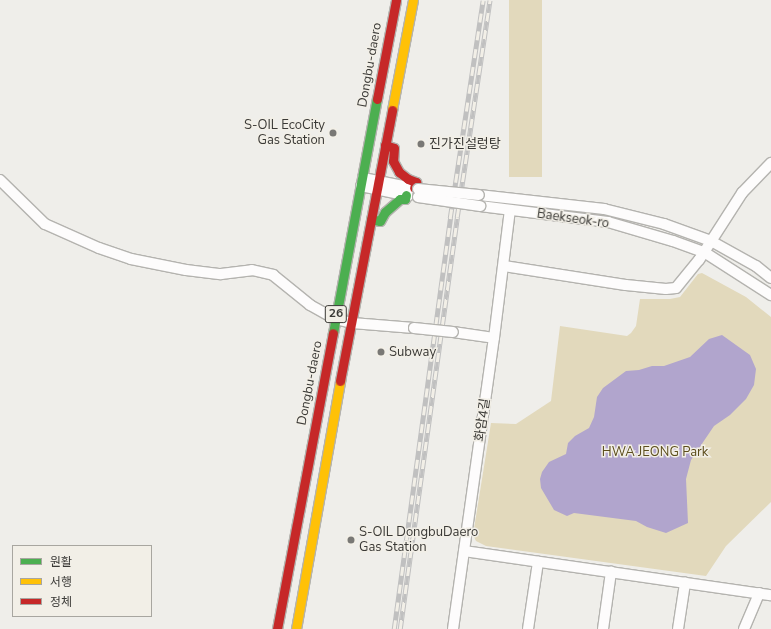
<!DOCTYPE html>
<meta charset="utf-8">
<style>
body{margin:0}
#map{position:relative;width:771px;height:629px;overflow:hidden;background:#efeeea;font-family:"Nunito Sans","Noto Sans KR",sans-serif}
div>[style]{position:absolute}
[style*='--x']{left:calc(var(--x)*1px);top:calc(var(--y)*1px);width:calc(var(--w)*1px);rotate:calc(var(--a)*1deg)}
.green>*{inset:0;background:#e2d9bc;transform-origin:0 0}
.water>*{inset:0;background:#b1a5cd}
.roads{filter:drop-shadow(1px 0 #b4b3af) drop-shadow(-1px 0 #b4b3af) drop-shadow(0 1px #b4b3af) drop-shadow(0 -1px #b4b3af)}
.street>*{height:10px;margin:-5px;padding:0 5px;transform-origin:5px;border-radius:5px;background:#fdfcfc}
.fast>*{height:9px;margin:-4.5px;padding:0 4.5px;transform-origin:4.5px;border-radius:4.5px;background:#4caf50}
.slow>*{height:9px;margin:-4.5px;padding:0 4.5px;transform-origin:4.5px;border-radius:4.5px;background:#ffc107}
.jam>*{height:9px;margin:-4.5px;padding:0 4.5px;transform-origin:4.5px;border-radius:4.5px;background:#c62828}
.rail>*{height:4.5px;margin-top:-2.25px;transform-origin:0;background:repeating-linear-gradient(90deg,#f2efe7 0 9px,#c0c0c0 0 18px);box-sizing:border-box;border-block:1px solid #c0c0c0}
.bridges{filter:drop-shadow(1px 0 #b4b3af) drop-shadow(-1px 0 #b4b3af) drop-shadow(0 1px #b4b3af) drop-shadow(0 -1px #b4b3af)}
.street-bridge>*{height:10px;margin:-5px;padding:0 5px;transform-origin:5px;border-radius:5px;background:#fdfcfc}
.dots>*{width:11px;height:11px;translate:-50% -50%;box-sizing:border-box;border:2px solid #f2efe7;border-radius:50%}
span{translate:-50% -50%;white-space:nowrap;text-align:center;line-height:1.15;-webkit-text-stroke:3px #f2efe7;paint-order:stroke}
.shield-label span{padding:1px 3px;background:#f2efe7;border:1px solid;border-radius:3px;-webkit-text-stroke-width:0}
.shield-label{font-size:12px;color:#3a3936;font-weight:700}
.street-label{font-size:13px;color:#3a3936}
.poi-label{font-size:13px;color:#3a3936}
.right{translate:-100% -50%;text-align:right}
.left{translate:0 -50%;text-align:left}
.park-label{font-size:13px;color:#5c4d1c}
.legend{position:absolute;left:12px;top:545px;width:140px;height:72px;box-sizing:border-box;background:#f2efe7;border:1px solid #a8a6a0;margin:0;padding:5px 7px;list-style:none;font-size:12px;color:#3a3936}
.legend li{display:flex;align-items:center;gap:8px;height:20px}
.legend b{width:20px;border:1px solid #a8a6a0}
</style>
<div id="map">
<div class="green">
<div style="left:509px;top:0;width:33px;height:177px"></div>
<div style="clip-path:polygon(702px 273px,746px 297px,771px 317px,771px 502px,726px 546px,706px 576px,486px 546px,476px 541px,473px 535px,491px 423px,516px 424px,551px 401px,560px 326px,627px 336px,631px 333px,636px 326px,640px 299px,670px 299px,680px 297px,698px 274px)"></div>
</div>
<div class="water">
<div style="clip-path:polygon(722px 335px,750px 355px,756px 369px,754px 385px,746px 399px,730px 415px,714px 426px,691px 460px,686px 479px,688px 523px,666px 533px,647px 527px,636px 521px,574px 513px,567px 516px,554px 510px,541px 488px,540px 479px,542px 472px,549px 462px,566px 454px,568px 443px,575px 436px,589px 428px,594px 417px,597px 397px,603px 388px,626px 371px,639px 370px,652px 366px,664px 366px,690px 357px,709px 339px)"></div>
</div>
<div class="roads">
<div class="street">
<div style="--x:363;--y:178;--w:56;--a:11.3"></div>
<div style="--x:0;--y:180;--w:63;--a:44.4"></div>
<div style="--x:45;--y:224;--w:59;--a:24"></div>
<div style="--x:99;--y:248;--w:34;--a:19"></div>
<div style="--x:131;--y:259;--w:56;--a:11.3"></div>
<div style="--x:186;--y:270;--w:35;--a:7"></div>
<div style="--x:221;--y:274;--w:31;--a:-7"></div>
<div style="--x:252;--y:270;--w:22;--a:13"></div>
<div style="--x:273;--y:275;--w:48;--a:39"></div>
<div style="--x:310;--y:305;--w:29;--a:29"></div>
<div style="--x:335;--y:319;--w:17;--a:13"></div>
<div style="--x:352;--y:323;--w:62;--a:4.6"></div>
<div style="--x:361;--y:186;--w:48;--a:12"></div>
<div style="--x:479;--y:195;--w:126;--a:6.4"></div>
<div style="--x:604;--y:209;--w:62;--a:14"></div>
<div style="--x:664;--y:224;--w:50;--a:19.9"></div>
<div style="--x:711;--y:241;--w:51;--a:29.1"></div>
<div style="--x:756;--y:266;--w:19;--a:39"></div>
<div style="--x:480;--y:206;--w:129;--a:7.1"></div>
<div style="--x:608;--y:222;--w:68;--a:16.3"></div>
<div style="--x:673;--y:241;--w:33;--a:20"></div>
<div style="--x:704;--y:252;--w:80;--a:32.7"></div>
<div style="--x:504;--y:266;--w:123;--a:8.9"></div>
<div style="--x:626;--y:285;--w:40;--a:5.7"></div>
<div style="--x:666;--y:289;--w:10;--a:-6"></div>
<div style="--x:676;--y:288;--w:36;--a:-51"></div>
<div style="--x:699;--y:260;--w:80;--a:-57.3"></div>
<div style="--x:742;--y:193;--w:42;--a:-46"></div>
<div style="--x:453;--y:332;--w:41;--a:8.3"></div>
<div style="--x:464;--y:551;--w:310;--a:8.2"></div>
<div style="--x:453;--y:629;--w:294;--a:-82"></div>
<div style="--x:494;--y:338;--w:129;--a:-82.9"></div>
<div style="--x:528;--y:629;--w:68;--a:-81.5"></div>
<div style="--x:603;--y:629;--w:58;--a:-82"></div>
<div style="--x:678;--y:629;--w:47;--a:-81.3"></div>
<div style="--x:744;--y:629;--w:39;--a:-67"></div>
</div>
<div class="fast">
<div style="--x:371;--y:219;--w:9;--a:13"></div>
<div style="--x:380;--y:221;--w:10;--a:-61"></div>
<div style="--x:385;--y:212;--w:20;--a:-41"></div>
<div style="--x:400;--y:199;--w:5;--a:0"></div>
<div style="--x:405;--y:199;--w:4;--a:-76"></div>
<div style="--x:333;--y:333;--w:238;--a:-79.4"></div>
</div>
<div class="slow">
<div style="--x:392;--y:110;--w:112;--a:-79.2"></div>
<div style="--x:296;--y:629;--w:252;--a:-79.9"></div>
</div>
<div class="jam">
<div style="--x:377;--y:99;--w:101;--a:-79.1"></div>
<div style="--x:385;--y:145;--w:9;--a:18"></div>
<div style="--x:394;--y:148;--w:13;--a:94"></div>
<div style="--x:393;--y:161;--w:13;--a:61"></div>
<div style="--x:399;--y:172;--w:11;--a:38"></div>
<div style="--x:408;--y:179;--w:9;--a:21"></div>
<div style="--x:416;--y:182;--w:6;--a:108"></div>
<div style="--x:340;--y:381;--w:276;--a:-79.1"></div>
<div style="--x:277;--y:629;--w:301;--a:-79.3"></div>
</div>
</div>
<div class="rail">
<div style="--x:394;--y:629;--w:415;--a:-82.2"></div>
<div style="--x:450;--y:218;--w:220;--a:-81.4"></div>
<div style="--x:400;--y:629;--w:416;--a:-82.1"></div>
<div style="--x:457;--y:217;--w:219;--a:-81.4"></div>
</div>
<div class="bridges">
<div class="street-bridge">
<div style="--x:418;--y:189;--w:61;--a:5.6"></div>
<div style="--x:418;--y:197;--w:63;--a:8.3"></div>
<div style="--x:414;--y:328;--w:39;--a:6"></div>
</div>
</div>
<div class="dots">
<div style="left:333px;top:133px;background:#797875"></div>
<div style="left:421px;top:144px;background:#797875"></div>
<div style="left:381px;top:352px;background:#797875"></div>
<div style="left:351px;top:540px;background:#797875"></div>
</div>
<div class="shield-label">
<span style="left:336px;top:314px">26</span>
</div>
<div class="street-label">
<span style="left:370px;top:65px;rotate:-80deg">Dongbu-daero</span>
<span style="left:573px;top:219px;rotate:8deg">Baekseok-ro</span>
<span style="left:310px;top:383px;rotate:-79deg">Dongbu-daero</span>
<span style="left:483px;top:420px;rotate:-82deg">화암4길</span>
</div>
<div class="poi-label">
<span class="right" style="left:325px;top:133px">S-OIL EcoCity<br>Gas Station</span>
<span class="left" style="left:429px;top:144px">진가진설렁탕</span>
<span class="left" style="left:389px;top:352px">Subway</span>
<span class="left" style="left:359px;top:540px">S-OIL DongbuDaero<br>Gas Station</span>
</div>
<div class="park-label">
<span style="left:655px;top:452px">HWA JEONG Park</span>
</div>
<ul class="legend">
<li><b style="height:5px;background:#4caf50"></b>원활</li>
<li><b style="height:5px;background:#ffc107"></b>서행</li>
<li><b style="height:5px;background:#c62828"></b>정체</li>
</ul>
</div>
